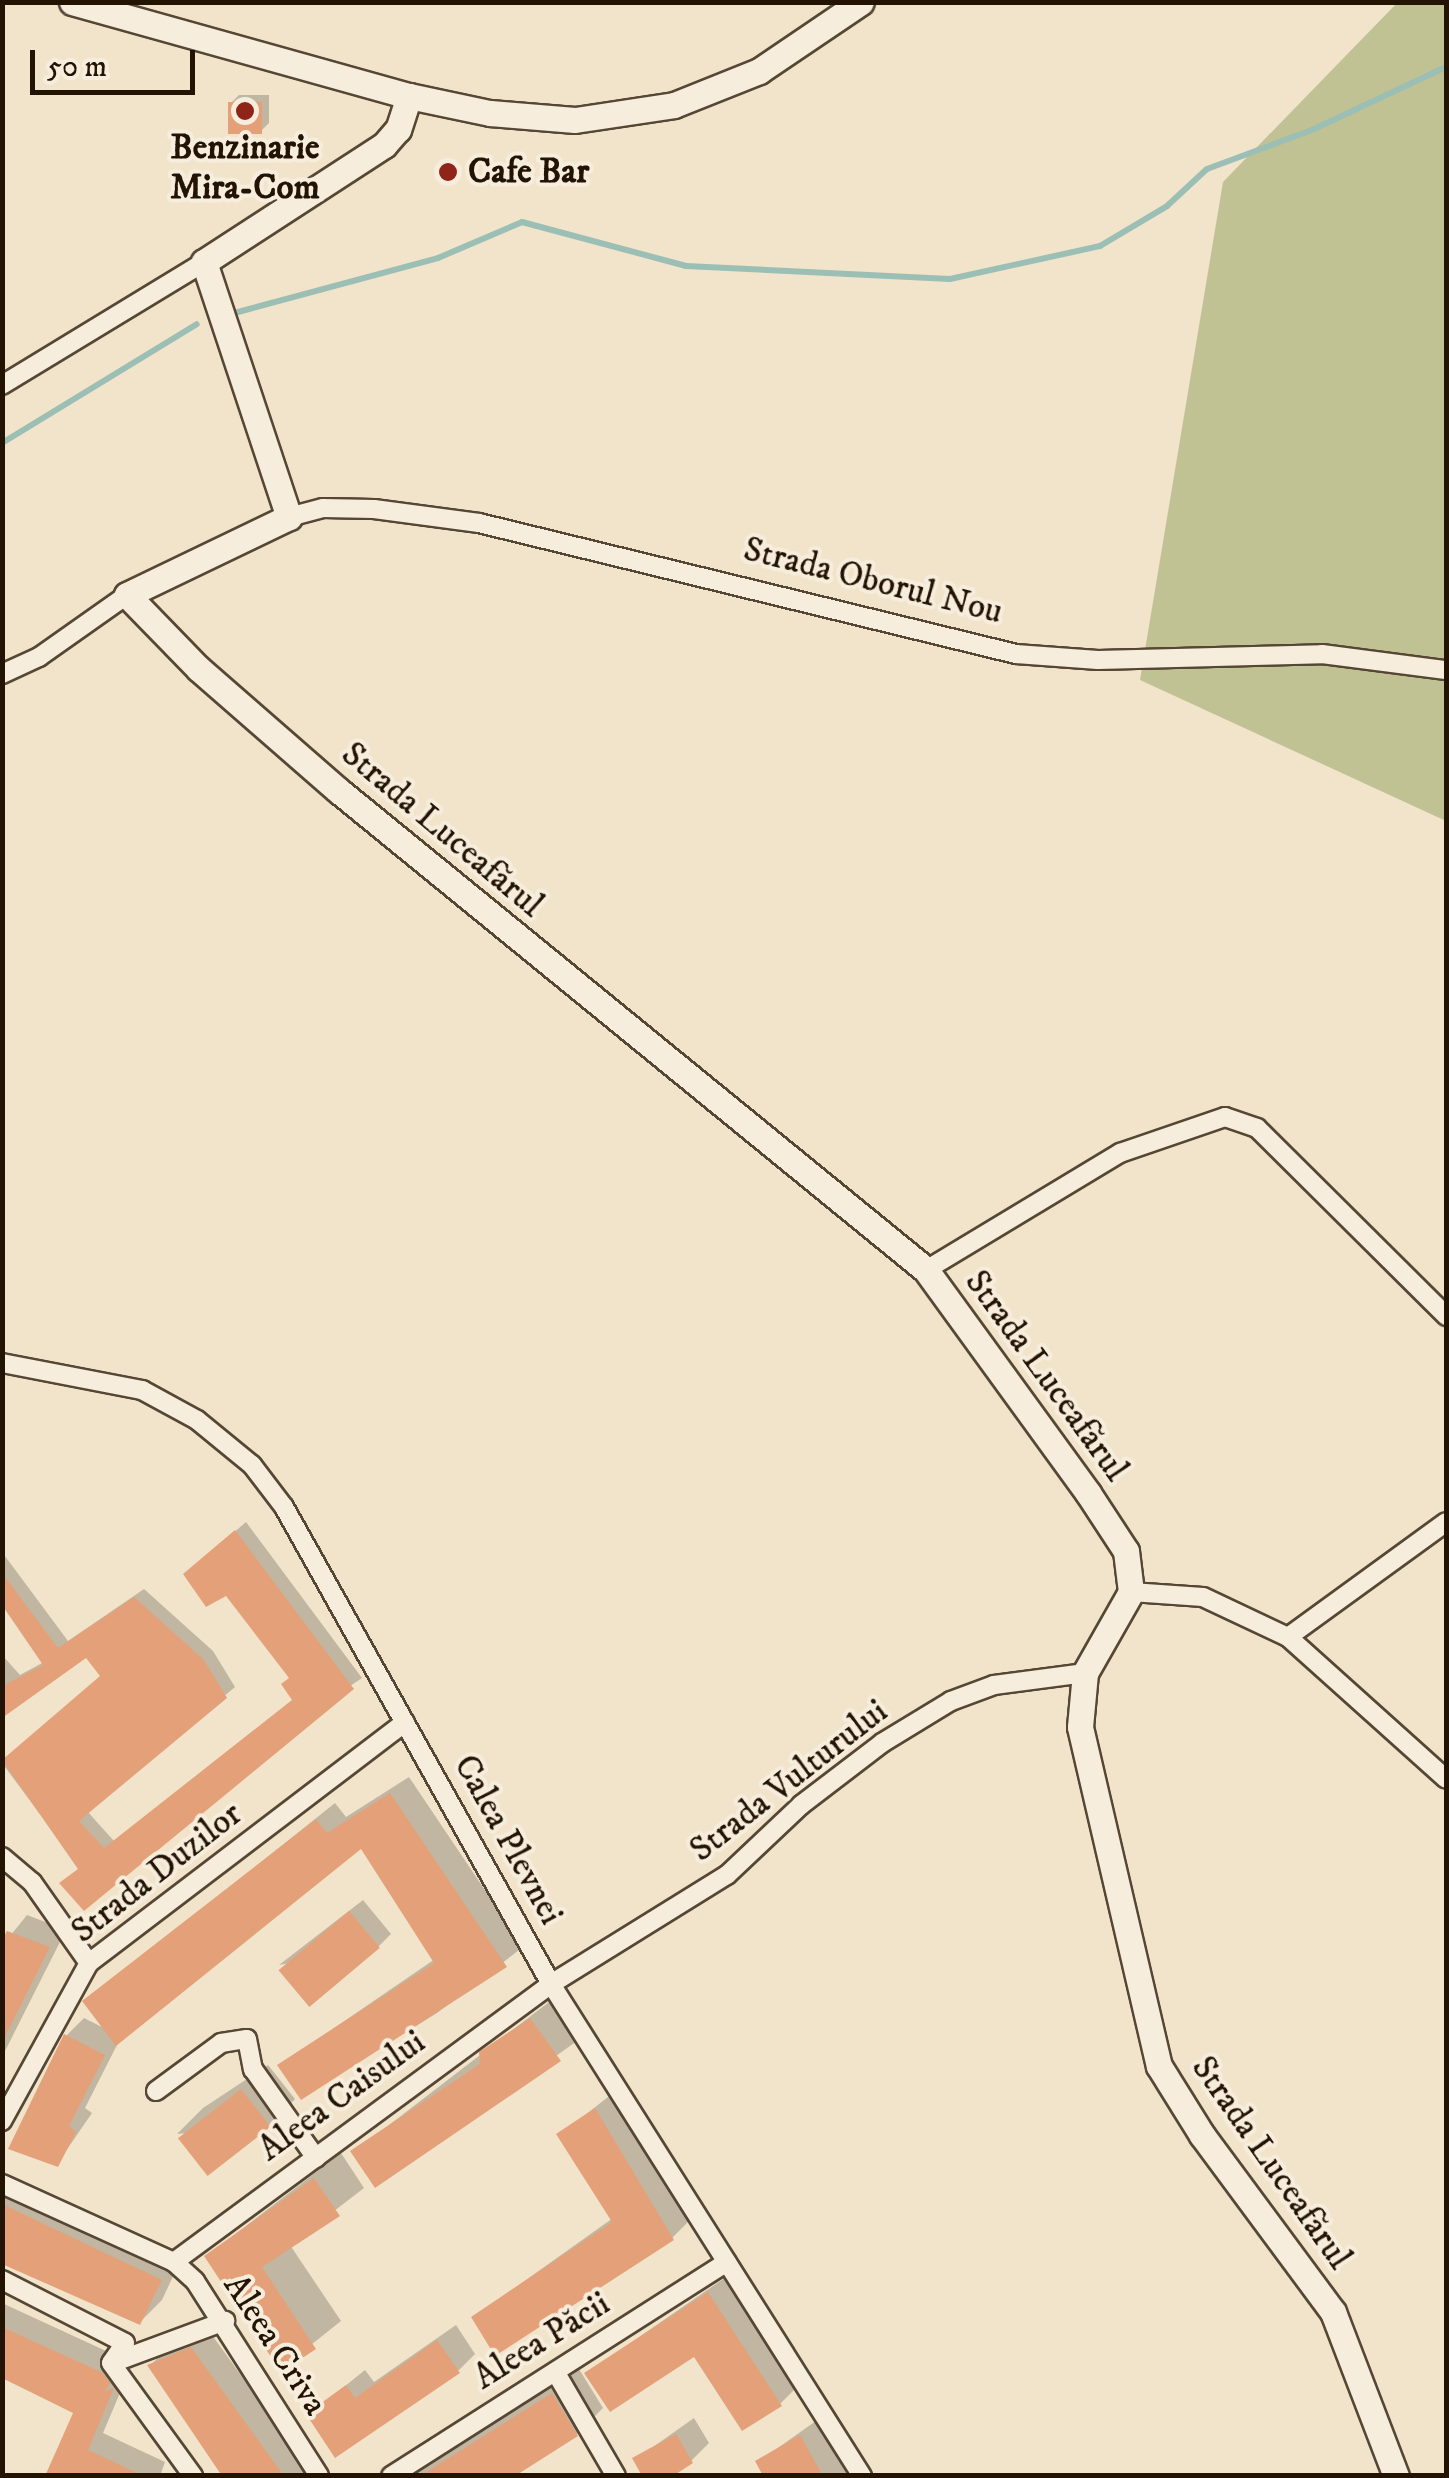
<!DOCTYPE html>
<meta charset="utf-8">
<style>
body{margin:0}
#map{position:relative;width:1449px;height:2478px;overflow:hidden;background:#f1e4ca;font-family:"IM FELL DW Pica",serif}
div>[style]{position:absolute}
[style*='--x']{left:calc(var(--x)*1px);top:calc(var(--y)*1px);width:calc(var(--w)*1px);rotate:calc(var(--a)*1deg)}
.green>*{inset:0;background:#c0c293}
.shadow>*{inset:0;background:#0003}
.stream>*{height:6px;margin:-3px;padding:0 3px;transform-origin:3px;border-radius:3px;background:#9bbfb4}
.building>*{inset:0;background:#e4a179;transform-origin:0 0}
.roads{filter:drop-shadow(2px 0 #564734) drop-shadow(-2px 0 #564734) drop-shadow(0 2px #564734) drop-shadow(0 -2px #564734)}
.street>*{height:18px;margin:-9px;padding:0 9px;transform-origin:9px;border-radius:9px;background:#f6eddd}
.secondary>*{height:25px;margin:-12.5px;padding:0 12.5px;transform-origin:12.5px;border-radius:12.5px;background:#f6eddd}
.dots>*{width:28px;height:28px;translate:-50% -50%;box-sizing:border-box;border:5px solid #f6eddd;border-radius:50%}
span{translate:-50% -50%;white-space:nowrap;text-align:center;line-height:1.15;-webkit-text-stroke:8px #f6eddd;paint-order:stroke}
.poi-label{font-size:35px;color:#221302;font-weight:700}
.left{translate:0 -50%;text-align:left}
.street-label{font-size:35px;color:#221302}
.frame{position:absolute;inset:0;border:5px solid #221302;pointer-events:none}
.scale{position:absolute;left:30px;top:50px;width:165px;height:45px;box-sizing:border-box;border:5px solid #221302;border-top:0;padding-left:12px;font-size:30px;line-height:35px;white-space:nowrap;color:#221302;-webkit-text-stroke:8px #f6eddd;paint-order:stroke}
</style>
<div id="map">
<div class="green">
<div style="clip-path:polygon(1397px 3px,1446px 3px,1446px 821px,1140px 680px,1223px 182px)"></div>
</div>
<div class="shadow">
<div style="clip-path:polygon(239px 95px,269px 95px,269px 123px,261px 131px,231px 103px)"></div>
<div style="clip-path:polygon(246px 1522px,362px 1678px,80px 1868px,2px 1763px,103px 1676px,87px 1655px,2px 1715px,2px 1655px,20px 1675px,44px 1662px,2px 1601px,2px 1552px,68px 1641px,144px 1589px,213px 1651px,235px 1687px,87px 1811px,114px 1841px,294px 1699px,292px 1677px,226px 1592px,196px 1565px)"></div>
<div style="clip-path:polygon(409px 1777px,523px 1947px,437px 2013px,302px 2097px,280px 2065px,435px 1959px,362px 1845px,119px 2041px,85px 2108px,92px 2113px,57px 2164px,66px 2036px,84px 2018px,108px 2030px,86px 2002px,335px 1803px,346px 1817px)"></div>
<div style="clip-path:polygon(363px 1900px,391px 1934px,378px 1947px,279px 1965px)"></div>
<div style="clip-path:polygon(27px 1915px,66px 1930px,2px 2057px,2px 1946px)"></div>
<div style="clip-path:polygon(549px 2002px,577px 2041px,376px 2184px,354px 2152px)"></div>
<div style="clip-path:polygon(268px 2065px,295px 2099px,269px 2125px,177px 2134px,203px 2108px)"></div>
<div style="clip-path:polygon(613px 2093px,690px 2220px,672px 2238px,474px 2317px,613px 2218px,560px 2135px)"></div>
<div style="clip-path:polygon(341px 2153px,364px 2188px,290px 2245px,341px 2321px,282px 2368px,207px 2256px)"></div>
<div style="clip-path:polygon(15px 2178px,182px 2257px,162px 2300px,140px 2322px,2px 2262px,2px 2190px)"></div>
<div style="clip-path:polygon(726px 2277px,798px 2386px,780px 2404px,695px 2354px,587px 2373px)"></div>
<div style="clip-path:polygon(2px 2303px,119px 2357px,119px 2378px,128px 2374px,103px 2433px,165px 2462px,160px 2476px,47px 2476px,76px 2412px,2px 2376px)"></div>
<div style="clip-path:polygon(456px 2325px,475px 2354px,458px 2371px,309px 2415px,365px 2370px,374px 2382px)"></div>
<div style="clip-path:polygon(209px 2331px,314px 2476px,225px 2476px,150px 2366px,167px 2348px)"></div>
<div style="clip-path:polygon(579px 2369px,603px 2408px,577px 2434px,511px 2476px,409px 2476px)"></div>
<div style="clip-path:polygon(694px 2418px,709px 2443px,691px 2461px,636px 2459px)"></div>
<div style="clip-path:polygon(820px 2418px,851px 2476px,766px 2476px,758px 2462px)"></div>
</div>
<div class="stream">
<div style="--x:238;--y:312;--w:207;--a:-15.1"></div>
<div style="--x:438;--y:258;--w:91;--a:-23.2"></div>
<div style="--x:522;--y:222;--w:170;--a:15"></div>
<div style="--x:686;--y:266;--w:264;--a:2.8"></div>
<div style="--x:950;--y:279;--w:154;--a:-12.4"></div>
<div style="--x:1100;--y:246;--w:78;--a:-30.8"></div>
<div style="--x:1167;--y:206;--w:54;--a:-42.8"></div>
<div style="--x:1207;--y:169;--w:112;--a:-20.4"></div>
<div style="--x:1312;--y:130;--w:148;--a:-25.2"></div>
<div style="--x:2;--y:443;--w:228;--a:-31.4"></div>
</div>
<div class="building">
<div style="left:228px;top:102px;width:34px;height:32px"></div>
<div style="clip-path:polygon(235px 1530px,354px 1689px,84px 1911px,59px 1883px,78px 1869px,2px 1760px,100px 1676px,86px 1658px,2px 1718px,2px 1686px,43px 1665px,2px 1605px,2px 1573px,58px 1648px,134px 1597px,204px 1660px,227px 1698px,79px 1821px,104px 1848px,292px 1700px,281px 1684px,289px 1678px,226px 1596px,206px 1607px,183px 1574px)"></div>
<div style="clip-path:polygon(390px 1793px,507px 1967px,301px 2100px,277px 2065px,434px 1963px,361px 1849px,116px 2046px,82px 2001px,316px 1819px,327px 1833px)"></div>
<div style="left:349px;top:1911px;width:48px;height:92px;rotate:50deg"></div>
<div style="clip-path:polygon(7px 1931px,50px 1947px,2px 2043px,2px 1940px)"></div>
<div style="clip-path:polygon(530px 2018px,561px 2061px,375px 2188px,350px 2151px,480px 2064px,479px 2052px)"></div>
<div style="clip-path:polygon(64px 2034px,105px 2055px,69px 2126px,76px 2132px,58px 2167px,8px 2149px)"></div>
<div style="left:241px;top:2089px;width:48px;height:80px;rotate:52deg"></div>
<div style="clip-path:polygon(595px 2108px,674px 2240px,495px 2356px,471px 2317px,612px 2222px,556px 2134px)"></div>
<div style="clip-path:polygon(314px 2178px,340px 2216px,262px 2267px,316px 2349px,281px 2372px,204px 2256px)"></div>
<div style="clip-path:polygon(2px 2204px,162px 2280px,140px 2325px,2px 2264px)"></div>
<div style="clip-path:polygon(708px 2292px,782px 2406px,742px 2431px,694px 2357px,610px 2412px,584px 2373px)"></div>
<div style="clip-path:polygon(2px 2327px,103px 2373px,110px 2383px,105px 2391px,114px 2388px,88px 2450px,144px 2476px,45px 2476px,73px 2413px,2px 2378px)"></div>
<div style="clip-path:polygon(437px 2340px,460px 2373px,335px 2458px,306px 2414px,346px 2385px,355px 2398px)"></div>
<div style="clip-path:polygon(191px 2347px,284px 2476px,222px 2476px,147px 2365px)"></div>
<div style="clip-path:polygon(552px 2393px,578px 2436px,515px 2476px,420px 2476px)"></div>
<div style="clip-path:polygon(676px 2434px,693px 2463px,673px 2476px,642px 2476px,632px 2458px)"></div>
<div style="clip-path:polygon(800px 2435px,823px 2476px,763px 2476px,755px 2461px)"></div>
</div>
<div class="roads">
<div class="street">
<div style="--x:2;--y:385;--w:237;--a:-31.3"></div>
<div style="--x:289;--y:517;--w:35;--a:-15"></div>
<div style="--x:323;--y:508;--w:51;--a:1.1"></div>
<div style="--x:374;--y:509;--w:106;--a:7.6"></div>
<div style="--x:479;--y:523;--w:553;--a:13.71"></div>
<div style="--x:1016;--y:654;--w:82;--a:4.2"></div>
<div style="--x:1098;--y:660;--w:224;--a:-1.5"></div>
<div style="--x:1322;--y:654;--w:125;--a:7.4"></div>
<div style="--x:2;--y:674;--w:41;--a:-24.7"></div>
<div style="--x:39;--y:657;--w:108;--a:-35.2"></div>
<div style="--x:926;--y:1270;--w:227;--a:-31.1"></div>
<div style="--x:1120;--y:1153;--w:111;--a:-18.9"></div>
<div style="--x:1225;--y:1117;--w:34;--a:19"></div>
<div style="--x:1257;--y:1128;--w:267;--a:44.8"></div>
<div style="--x:2;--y:1363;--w:143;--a:10.9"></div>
<div style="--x:142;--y:1390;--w:63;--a:28.6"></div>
<div style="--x:197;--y:1420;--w:71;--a:39.3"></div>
<div style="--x:252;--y:1465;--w:53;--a:52.7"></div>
<div style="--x:284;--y:1507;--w:547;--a:60.76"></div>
<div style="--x:551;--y:1984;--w:582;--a:57.7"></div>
<div style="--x:1131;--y:1592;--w:72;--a:4"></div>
<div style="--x:1203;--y:1597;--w:94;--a:25.2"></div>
<div style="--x:1288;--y:1637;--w:212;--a:41.9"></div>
<div style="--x:1288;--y:1637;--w:195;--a:-36"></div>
<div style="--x:2;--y:1857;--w:39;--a:40"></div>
<div style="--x:32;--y:1882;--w:99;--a:54.9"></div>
<div style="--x:156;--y:2091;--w:81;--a:-36.4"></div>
<div style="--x:221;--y:2043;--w:26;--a:-9"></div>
<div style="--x:247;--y:2039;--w:31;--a:79"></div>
<div style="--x:253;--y:2069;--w:109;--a:54.7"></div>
<div style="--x:2;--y:2121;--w:180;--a:-61.2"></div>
<div style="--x:89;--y:1963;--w:397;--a:-37.3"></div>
<div style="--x:2;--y:2184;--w:189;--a:24.4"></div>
<div style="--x:174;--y:2262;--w:28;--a:42"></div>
<div style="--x:195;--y:2281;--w:231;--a:57.5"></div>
<div style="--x:174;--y:2262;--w:468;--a:-36.4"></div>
<div style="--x:551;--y:1984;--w:207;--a:-31.8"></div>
<div style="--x:727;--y:1875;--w:102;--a:-43.4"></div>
<div style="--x:801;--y:1805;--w:102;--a:-37.4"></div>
<div style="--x:882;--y:1743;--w:81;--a:-31.3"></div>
<div style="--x:951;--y:1701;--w:46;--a:-20.4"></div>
<div style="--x:994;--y:1685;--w:92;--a:-7.5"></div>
<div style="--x:2;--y:2280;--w:138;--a:27.1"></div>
<div style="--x:125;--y:2343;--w:24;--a:125"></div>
<div style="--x:111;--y:2363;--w:140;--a:54"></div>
<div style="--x:112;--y:2363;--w:121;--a:-20.4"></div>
<div style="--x:556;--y:2373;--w:119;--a:59.8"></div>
<div style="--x:391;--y:2476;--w:398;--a:-32.5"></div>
</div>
<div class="secondary">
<div style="--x:72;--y:2;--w:350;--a:15.6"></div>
<div style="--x:409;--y:96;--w:83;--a:11.9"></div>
<div style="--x:490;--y:113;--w:85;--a:4.7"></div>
<div style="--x:575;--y:120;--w:100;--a:-8.6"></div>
<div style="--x:674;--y:105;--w:92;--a:-21.8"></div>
<div style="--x:759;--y:71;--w:123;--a:-34.1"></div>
<div style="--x:409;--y:96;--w:35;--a:108"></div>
<div style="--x:398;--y:129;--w:21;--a:131"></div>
<div style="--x:384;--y:145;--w:215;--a:147"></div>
<div style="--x:204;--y:262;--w:269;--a:71.6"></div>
<div style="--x:289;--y:517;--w:180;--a:154.3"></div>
<div style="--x:127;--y:595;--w:103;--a:45.8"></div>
<div style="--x:199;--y:669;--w:186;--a:41.1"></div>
<div style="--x:339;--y:791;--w:758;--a:39.21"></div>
<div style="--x:926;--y:1270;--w:276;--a:54"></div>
<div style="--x:1088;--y:1493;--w:69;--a:56.8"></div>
<div style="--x:1126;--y:1551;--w:41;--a:83"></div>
<div style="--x:1131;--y:1592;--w:93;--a:119.6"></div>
<div style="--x:1085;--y:1673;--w:54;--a:95.3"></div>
<div style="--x:1080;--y:1727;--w:348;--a:76.9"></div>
<div style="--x:1159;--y:2066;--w:81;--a:58.1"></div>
<div style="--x:1202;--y:2135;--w:220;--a:53.5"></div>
<div style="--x:1333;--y:2312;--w:176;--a:69"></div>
</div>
</div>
<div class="dots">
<div style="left:245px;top:111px;background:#8f2418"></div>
<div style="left:448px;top:172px;background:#8f2418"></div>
</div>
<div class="poi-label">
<span style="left:245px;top:168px">Benzinarie<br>Mira-Com</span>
<span class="left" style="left:468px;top:172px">Cafe Bar</span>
</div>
<div class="street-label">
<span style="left:873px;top:581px;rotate:14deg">Strada Oborul Nou</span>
<span style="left:442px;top:830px;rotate:40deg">Strada Luceafărul</span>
<span style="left:1046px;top:1376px;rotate:54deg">Strada Luceafărul</span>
<span style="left:789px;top:1781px;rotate:-38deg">Strada Vulturului</span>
<span style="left:508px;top:1840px;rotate:61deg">Calea Plevnei</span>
<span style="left:157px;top:1873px;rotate:-38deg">Strada Duzilor</span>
<span style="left:342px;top:2096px;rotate:-36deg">Aleea Caisului</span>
<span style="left:1271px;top:2163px;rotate:55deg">Strada Luceafărul</span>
<span style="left:542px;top:2341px;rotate:-32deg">Aleea Păcii</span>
<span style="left:275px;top:2345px;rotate:57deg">Aleea Criva</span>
</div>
<div class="frame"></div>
<div class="scale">50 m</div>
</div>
